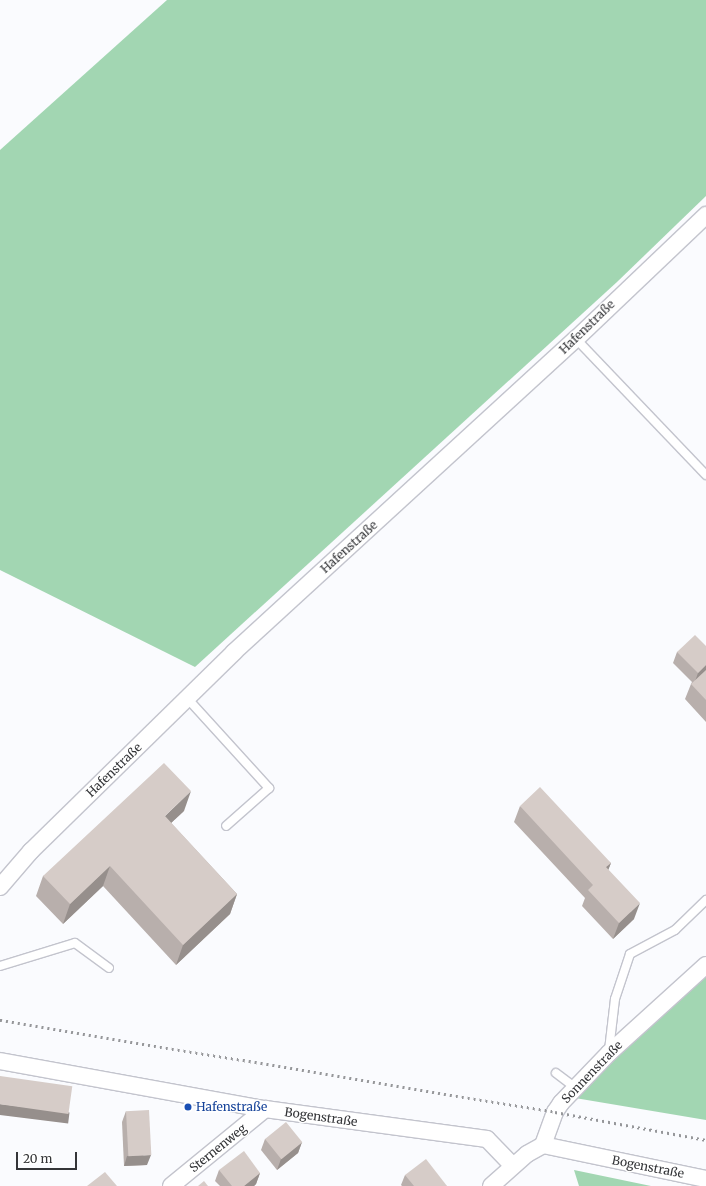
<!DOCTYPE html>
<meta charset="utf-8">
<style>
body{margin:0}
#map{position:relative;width:706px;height:1186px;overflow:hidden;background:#fafbfe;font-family:Merriweather,serif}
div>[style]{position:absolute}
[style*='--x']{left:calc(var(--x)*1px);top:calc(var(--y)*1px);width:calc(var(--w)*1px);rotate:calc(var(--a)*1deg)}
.green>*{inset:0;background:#a2d6b2}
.roads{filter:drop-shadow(1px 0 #c3c4cd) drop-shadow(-1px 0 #c3c4cd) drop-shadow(0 1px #c3c4cd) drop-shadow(0 -1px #c3c4cd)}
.service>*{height:8px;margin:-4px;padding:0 4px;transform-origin:4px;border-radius:4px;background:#fff}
.minor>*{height:16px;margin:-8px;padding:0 8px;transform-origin:8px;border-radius:8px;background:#fff}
.rail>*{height:3px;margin-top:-1.5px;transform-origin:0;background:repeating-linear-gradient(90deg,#96979a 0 2px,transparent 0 6px)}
.wall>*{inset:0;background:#b8afac}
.shaded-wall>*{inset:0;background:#968f8c;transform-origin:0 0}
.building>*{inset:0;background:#d6ccc8;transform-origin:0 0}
.dots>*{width:11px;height:11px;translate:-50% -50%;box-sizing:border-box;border:2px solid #fff;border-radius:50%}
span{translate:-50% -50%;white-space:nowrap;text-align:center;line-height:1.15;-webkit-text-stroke:3px #fff;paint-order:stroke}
.street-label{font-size:12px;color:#343538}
.transit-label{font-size:12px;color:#164399}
.left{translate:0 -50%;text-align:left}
.scale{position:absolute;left:16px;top:1152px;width:61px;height:18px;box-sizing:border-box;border:2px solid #343538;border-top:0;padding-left:5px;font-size:12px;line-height:14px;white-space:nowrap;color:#343538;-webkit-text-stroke:3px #fff;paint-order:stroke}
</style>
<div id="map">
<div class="green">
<div style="clip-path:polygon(167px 0,706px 0,706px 196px,617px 282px,195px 667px,0 570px,0 150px)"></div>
<div style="clip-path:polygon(706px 976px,706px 1120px,575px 1098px,609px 1064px)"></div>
<div style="clip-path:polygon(574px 1170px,651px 1186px,579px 1186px)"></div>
</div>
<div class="roads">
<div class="service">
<div style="--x:576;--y:339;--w:188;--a:46.3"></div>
<div style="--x:187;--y:698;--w:122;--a:47.7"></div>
<div style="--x:269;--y:788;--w:57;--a:138.5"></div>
<div style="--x:0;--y:966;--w:78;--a:-17"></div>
<div style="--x:75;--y:943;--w:42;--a:36.3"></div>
<div style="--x:609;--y:1050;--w:51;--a:-83.3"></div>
<div style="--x:615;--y:999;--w:47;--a:-71.6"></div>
<div style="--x:630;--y:954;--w:51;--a:-28.1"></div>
<div style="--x:675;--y:930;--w:43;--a:-44.1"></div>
<div style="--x:556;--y:1073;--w:25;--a:37"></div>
</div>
<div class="minor">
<div style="--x:0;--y:887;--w:48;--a:-49.3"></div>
<div style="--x:31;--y:851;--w:284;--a:-44.4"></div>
<div style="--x:234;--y:652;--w:464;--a:-42.5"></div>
<div style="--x:576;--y:339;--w:180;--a:-43.6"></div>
<div style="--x:0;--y:1061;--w:269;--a:10.3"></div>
<div style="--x:265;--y:1109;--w:224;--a:7.7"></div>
<div style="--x:487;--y:1139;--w:37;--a:46"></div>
<div style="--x:543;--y:1145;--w:167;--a:11.8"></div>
<div style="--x:171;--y:1186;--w:122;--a:-39.3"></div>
<div style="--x:491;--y:1186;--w:48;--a:-41.6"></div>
<div style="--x:527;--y:1154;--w:18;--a:-29"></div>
<div style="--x:543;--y:1145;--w:35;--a:-70"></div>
<div style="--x:555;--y:1112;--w:11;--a:-56"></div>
<div style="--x:561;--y:1103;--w:69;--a:-46.2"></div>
<div style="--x:609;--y:1053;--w:131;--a:-42.2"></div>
</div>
</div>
<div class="rail">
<div style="--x:0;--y:1020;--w:563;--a:9.41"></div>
<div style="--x:555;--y:1112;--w:154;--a:10.5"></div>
</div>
<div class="wall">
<div style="clip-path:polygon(706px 646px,706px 722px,685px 699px,691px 684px,692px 682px,673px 663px,677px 652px)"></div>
<div style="clip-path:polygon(520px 806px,611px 863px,608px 870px,634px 919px,613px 939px,582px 906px,585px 898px,514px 822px)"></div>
<div style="clip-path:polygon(184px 811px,171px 823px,237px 894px,230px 914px,176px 965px,103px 886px,63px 924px,36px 896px,43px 876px)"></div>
<div style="clip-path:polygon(126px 1111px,147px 1165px,124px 1166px,122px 1122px)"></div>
<div style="clip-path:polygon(265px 1139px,302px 1142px,298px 1153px,277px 1170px,261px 1150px)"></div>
<div style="clip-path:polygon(219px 1170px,260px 1173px,256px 1184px,254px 1186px,220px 1186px,215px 1181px)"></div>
<div style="clip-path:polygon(405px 1175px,447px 1186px,402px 1186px,401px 1185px)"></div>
</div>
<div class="shaded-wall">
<div style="clip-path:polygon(706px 665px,706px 672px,694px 684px,698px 673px)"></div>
<div style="clip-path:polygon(191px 791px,184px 811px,157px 836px,165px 816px)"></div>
<div style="clip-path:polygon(611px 863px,605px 878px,606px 867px)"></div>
<div style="clip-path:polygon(110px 866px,103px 886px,63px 924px,70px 904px)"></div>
<div style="clip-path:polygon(237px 894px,230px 914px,176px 965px,183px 945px)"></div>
<div style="clip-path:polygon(640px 903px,634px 919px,613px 939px,619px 923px)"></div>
<div style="left:0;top:1104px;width:70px;height:11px;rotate:7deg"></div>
<div style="clip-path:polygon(302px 1142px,298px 1153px,277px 1170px,281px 1159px)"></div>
<div style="clip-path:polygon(151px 1155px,147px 1165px,124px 1166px,127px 1156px)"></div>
<div style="clip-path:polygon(260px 1173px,256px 1184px,254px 1186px,244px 1186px)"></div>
</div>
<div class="building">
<div style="clip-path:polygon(695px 635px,706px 646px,706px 665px,698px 673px,677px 652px)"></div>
<div style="clip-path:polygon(706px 670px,706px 700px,691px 684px)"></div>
<div style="clip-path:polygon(164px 763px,191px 791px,165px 816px,237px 894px,183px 945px,110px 866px,70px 904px,43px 876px)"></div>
<div style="clip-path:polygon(540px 787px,611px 863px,606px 867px,640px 903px,619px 923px,588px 890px,593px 885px,520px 806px)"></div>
<div style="left:0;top:1076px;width:73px;height:28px;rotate:8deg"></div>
<div style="left:149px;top:1110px;width:45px;height:23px;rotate:87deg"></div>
<div style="left:286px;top:1122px;width:26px;height:27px;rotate:51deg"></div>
<div style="clip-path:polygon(244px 1151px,260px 1173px,244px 1186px,232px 1186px,219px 1170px)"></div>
<div style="clip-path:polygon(426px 1159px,447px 1186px,414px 1186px,405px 1175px)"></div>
<div style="clip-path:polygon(105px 1172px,117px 1186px,87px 1186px)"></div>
<div style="clip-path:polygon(204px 1181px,208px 1186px,198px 1186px)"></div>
</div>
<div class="dots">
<div style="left:188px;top:1107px;background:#1a4fb4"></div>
</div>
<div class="street-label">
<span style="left:587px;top:327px;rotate:-44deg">Hafenstraße</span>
<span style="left:349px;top:547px;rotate:-42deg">Hafenstraße</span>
<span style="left:114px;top:770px;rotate:-44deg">Hafenstraße</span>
<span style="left:592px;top:1072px;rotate:-46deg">Sonnenstraße</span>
<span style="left:321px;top:1117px;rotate:8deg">Bogenstraße</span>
<span style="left:218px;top:1148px;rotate:-39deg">Sternenweg</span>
<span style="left:648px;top:1167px;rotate:11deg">Bogenstraße</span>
</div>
<div class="transit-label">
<span class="left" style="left:196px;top:1107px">Hafenstraße</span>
</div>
<div class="scale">20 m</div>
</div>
